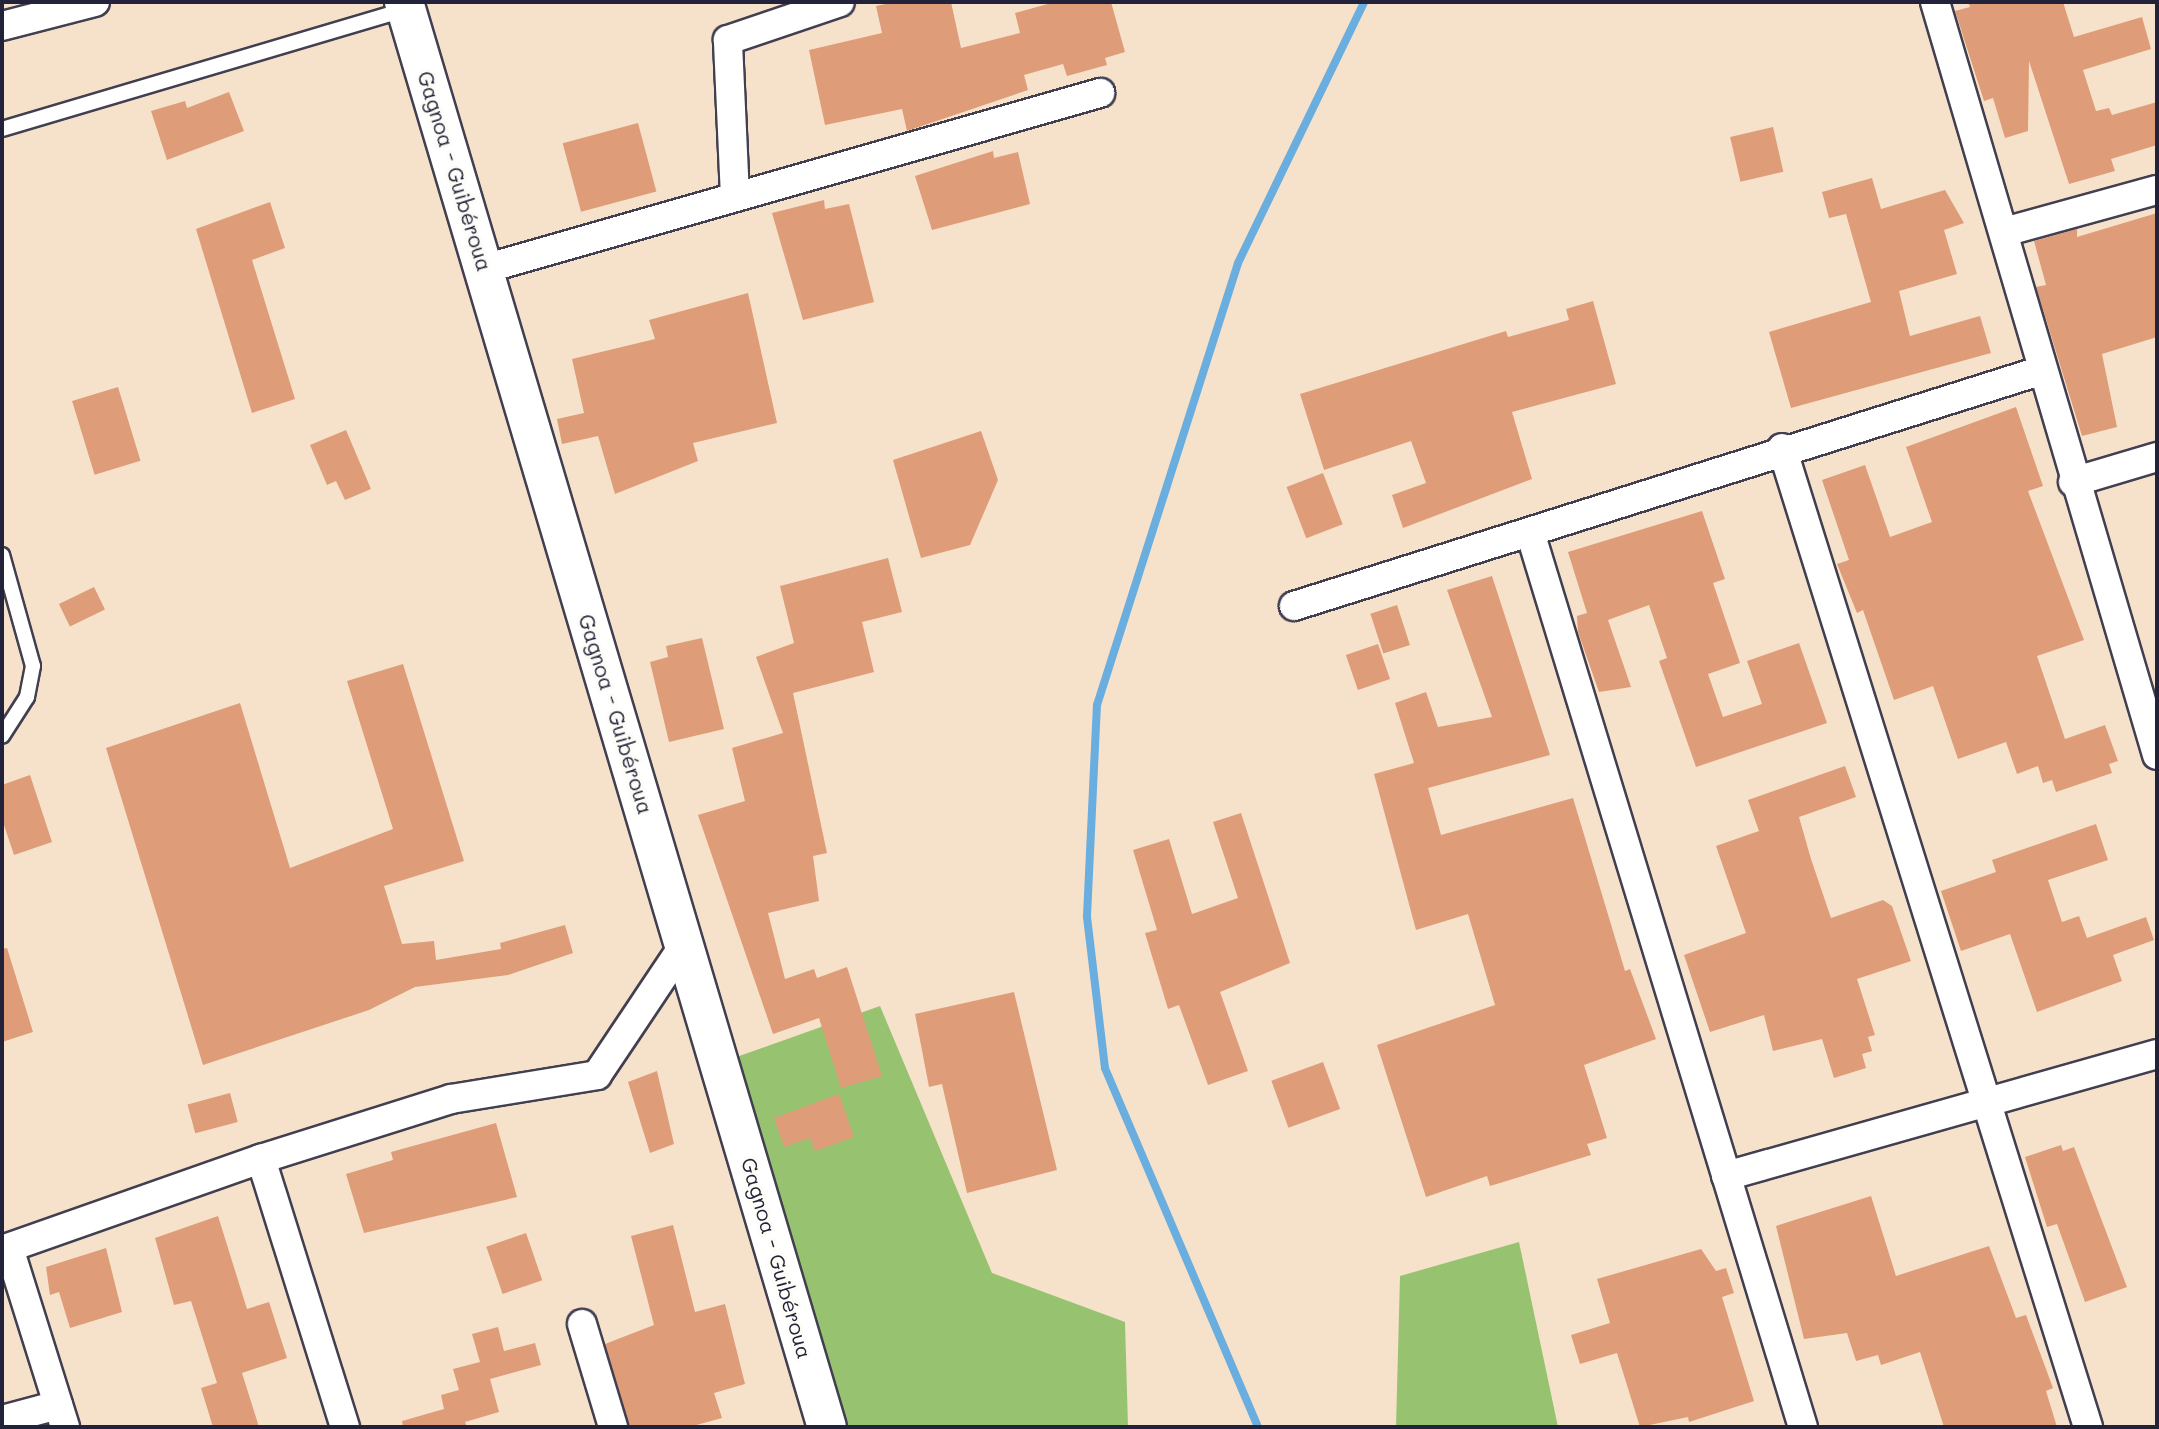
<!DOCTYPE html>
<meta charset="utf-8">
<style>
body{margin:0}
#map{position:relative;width:2159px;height:1429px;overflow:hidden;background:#f6e2ca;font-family:Mali,sans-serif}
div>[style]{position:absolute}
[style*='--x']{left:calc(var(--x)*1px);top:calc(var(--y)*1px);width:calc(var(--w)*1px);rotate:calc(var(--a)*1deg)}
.green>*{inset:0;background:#97c370}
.stream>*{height:8px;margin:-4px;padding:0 4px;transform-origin:4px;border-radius:4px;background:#6aaddf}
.building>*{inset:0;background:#de9c79;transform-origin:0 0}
.roads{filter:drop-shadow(2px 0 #423f50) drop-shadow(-2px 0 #423f50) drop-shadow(0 2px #423f50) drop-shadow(0 -2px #423f50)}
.service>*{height:14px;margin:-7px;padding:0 7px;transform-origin:7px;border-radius:7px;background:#fff}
.minor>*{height:28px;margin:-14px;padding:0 14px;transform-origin:14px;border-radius:14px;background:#fff}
.primary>*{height:38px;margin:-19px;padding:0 19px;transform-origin:19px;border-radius:19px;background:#fff}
span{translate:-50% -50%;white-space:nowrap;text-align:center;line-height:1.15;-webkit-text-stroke:7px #fdfcf7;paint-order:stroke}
.street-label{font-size:21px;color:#22223b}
.frame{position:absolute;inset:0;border:4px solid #22223b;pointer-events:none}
</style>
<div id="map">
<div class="green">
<div style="clip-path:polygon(880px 1006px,992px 1273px,1125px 1322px,1128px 1427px,833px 1427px,728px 1060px)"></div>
<div style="clip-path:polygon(1519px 1242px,1558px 1427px,1396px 1427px,1400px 1276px)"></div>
</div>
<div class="stream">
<div style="--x:1258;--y:1427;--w:390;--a:-113.1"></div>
<div style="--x:1105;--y:1068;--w:153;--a:-96.8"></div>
<div style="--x:1087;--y:916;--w:211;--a:-87.3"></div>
<div style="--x:1097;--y:705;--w:464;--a:-72.3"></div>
<div style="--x:1238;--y:263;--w:290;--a:-64.2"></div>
</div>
<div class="building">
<div style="clip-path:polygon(895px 2px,951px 2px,961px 48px,1020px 33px,1015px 13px,1055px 2px,1111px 2px,1125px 52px,1105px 58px,1107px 65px,1067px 76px,1063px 64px,1024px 75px,1028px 90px,907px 131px,902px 109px,825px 125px,809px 50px,882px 33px,876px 6px)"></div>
<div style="clip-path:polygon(1968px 2px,2063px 2px,2074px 37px,2142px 17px,2151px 49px,2083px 70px,2096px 111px,2109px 108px,2112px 115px,2157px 102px,2157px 145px,2111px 159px,2115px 171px,2069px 184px,2029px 61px,2028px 131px,2005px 138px,1993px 98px,1984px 101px,1955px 11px,1970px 7px)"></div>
<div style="clip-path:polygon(229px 92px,244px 131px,167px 160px,151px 111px,185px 101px,187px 108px)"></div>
<div style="left:638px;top:123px;width:71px;height:78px;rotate:75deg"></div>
<div style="left:1773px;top:127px;width:46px;height:44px;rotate:77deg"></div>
<div style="clip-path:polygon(993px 151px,994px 158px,1018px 152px,1030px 204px,932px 230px,915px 176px)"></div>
<div style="clip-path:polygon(1872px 178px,1881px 209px,1945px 190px,1964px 223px,1944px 230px,1957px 274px,1899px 291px,1910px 336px,1980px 316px,1991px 353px,1791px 408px,1769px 332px,1871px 302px,1846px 214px,1829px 218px,1822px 192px)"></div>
<div style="clip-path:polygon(824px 200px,825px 209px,849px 204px,874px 302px,803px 320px,772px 213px)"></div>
<div style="clip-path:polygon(270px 202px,285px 248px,252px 260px,295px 399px,252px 413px,196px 229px)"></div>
<div style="clip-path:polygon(2157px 213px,2157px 337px,2102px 354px,2117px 427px,2082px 436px,2036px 287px,2046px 285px,2034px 241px,2077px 229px,2077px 237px)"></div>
<div style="clip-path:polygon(748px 293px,777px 423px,693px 443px,698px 461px,615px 494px,598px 436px,562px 444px,557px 419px,584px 413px,572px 359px,655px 339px,649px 320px)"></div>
<div style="clip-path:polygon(1593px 301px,1616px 384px,1512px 412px,1532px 479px,1403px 528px,1392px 495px,1426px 483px,1411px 441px,1324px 470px,1300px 394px,1506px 331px,1508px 337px,1569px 320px,1566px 309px)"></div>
<div style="left:118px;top:387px;width:77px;height:48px;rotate:73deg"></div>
<div style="clip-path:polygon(2016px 407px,2043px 486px,2028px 491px,2084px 640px,2037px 656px,2065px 739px,2105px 725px,2118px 761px,2109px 764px,2112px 773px,2056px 792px,2052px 780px,2043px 783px,2038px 766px,2017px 774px,2006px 742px,1958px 759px,1933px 686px,1894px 700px,1863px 610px,1857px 613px,1837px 564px,1849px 560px,1822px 480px,1865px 465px,1890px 537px,1932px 522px,1906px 447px)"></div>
<div style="clip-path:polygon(346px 430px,371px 489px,345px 500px,336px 481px,327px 485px,310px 445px)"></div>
<div style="clip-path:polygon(981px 431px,998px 480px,970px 545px,921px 558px,893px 460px)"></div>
<div style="left:1323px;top:473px;width:55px;height:39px;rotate:69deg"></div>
<div style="clip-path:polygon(1702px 511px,1725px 579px,1713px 583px,1740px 663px,1708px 674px,1723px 717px,1762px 704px,1747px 661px,1799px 643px,1827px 723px,1696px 767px,1659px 661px,1667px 658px,1649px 605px,1608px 620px,1631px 687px,1599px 692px,1578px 632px,1577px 616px,1587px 613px,1568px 552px)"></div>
<div style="clip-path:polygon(888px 558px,902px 612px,862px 622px,874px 672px,793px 693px,827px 853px,813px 856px,819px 901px,768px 913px,785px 979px,814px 969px,817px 978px,847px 967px,882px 1076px,841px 1088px,819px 1018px,773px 1034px,698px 815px,745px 801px,732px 748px,783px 733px,756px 657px,794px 643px,780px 586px)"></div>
<div style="clip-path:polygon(1492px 576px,1550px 755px,1428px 788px,1441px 835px,1573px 798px,1625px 971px,1630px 969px,1656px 1039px,1584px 1065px,1607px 1138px,1587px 1144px,1591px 1155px,1490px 1186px,1487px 1176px,1426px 1197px,1377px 1045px,1495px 1005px,1468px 914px,1416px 930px,1374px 774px,1414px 763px,1395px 703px,1426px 692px,1438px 727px,1492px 717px,1447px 590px)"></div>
<div style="left:94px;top:587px;width:25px;height:39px;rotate:64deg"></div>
<div style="left:1397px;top:605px;width:42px;height:28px;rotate:72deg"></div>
<div style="clip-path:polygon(702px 638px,724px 729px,669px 742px,650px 662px,668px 657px,666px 646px)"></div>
<div style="left:1378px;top:644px;width:37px;height:34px;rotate:71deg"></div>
<div style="clip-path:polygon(403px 664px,464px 861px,384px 886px,402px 944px,434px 941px,436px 960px,501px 949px,500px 943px,565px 925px,573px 953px,508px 975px,415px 987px,369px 1010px,203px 1065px,106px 748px,240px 703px,290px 868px,393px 829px,347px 681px)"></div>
<div style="clip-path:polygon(1845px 766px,1856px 797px,1799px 817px,1811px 859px,1831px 918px,1883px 900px,1892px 906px,1911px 961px,1857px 979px,1875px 1035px,1868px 1037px,1872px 1051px,1862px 1054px,1866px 1068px,1834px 1078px,1822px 1039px,1773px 1051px,1764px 1015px,1710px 1032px,1684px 955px,1746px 933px,1716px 846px,1759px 831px,1748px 800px)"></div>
<div style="clip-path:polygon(30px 775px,52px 842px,14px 855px,2px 819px,2px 785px)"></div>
<div style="clip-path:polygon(1241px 813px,1290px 963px,1220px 992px,1248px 1071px,1208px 1085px,1179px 1005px,1168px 1009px,1145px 933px,1157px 930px,1133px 850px,1169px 839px,1192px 914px,1238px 898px,1213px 822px)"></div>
<div style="clip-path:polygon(2096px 824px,2108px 860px,2048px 880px,2062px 922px,2079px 916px,2087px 938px,2146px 917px,2154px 940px,2113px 955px,2122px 981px,2037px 1012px,2010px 934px,1961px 951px,1941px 891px,1996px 872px,1992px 860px)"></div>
<div style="clip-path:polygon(7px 948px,33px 1032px,2px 1042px,2px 949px)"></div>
<div style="clip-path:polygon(1014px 992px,1057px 1170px,967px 1193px,942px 1084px,929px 1087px,915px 1014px)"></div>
<div style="left:1323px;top:1062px;width:50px;height:55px;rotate:70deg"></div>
<div style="clip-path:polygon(657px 1071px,674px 1144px,650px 1153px,628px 1082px)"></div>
<div style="left:230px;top:1093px;width:30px;height:44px;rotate:75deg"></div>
<div style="clip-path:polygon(839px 1094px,854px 1137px,815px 1151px,810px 1138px,784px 1147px,774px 1118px)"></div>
<div style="clip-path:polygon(496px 1123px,517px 1197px,364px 1233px,346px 1174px,393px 1160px,391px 1152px)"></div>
<div style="clip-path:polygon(2061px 1145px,2063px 1151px,2074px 1147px,2127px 1287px,2085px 1302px,2057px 1224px,2047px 1227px,2025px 1157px)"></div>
<div style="clip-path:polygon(1871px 1196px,1896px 1276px,1989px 1246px,2016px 1318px,2026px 1315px,2053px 1388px,2046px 1391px,2057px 1427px,1944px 1427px,1920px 1352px,1881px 1365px,1878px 1355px,1856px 1361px,1847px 1333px,1804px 1339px,1776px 1226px)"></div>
<div style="clip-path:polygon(218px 1216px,247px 1309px,269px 1302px,287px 1358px,242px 1373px,259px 1427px,213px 1427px,201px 1388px,217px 1383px,191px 1301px,174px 1305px,155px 1238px)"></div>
<div style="clip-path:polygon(673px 1225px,695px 1312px,725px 1304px,745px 1384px,714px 1393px,722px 1418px,689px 1427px,629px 1427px,605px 1344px,654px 1325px,631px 1236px)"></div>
<div style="left:526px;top:1233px;width:50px;height:42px;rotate:71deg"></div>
<div style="clip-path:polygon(106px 1248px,122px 1312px,70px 1328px,59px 1292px,50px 1295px,46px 1267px)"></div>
<div style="clip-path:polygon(1701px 1249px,1716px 1271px,1726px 1268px,1734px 1293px,1722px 1297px,1754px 1401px,1689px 1422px,1688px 1417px,1640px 1427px,1617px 1353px,1580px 1364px,1571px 1335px,1610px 1323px,1597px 1279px)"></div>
<div style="clip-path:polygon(498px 1327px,504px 1351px,535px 1343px,541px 1365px,490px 1379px,499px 1412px,465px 1422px,467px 1427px,403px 1427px,402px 1421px,444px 1409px,441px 1395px,459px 1390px,453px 1369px,480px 1362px,472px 1334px)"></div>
</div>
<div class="roads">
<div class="service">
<div style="--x:2;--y:129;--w:418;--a:-16.5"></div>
<div style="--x:2;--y:555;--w:115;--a:74.4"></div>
<div style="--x:33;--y:666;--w:32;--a:101"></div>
<div style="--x:27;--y:697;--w:46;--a:122.7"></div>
</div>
<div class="minor">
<div style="--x:1935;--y:2;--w:785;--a:73.57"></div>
<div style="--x:2;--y:26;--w:96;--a:-14.5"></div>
<div style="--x:735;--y:197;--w:157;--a:-92.6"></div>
<div style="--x:728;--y:40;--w:118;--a:-18.7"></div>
<div style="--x:2004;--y:232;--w:159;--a:-15.4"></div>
<div style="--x:484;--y:269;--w:641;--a:-15.95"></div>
<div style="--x:1782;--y:448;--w:1026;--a:72.64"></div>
<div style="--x:2073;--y:482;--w:88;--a:-16.6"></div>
<div style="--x:1530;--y:532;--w:936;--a:73.04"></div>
<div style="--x:1294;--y:606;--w:785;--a:-17.49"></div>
<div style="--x:1726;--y:1176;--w:448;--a:-15.8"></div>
<div style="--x:9;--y:1248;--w:188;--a:72.6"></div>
<div style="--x:2;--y:1250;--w:275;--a:-19.4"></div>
<div style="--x:582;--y:1324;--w:108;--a:73.2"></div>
<div style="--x:2;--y:1420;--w:58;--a:-15"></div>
<div style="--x:345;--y:1427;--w:281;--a:-107.4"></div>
<div style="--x:261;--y:1159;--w:199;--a:-17.5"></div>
<div style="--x:451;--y:1099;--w:148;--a:-9.3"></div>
<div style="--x:597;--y:1075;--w:156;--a:-56.2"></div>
</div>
<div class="primary">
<div style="--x:404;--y:2;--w:1486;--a:73.47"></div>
</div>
</div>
<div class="street-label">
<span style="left:455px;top:171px;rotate:73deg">Gagnoa - Guibéroua</span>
<span style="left:616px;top:714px;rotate:73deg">Gagnoa - Guibéroua</span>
<span style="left:777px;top:1258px;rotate:74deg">Gagnoa - Guibéroua</span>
</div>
<div class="frame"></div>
</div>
